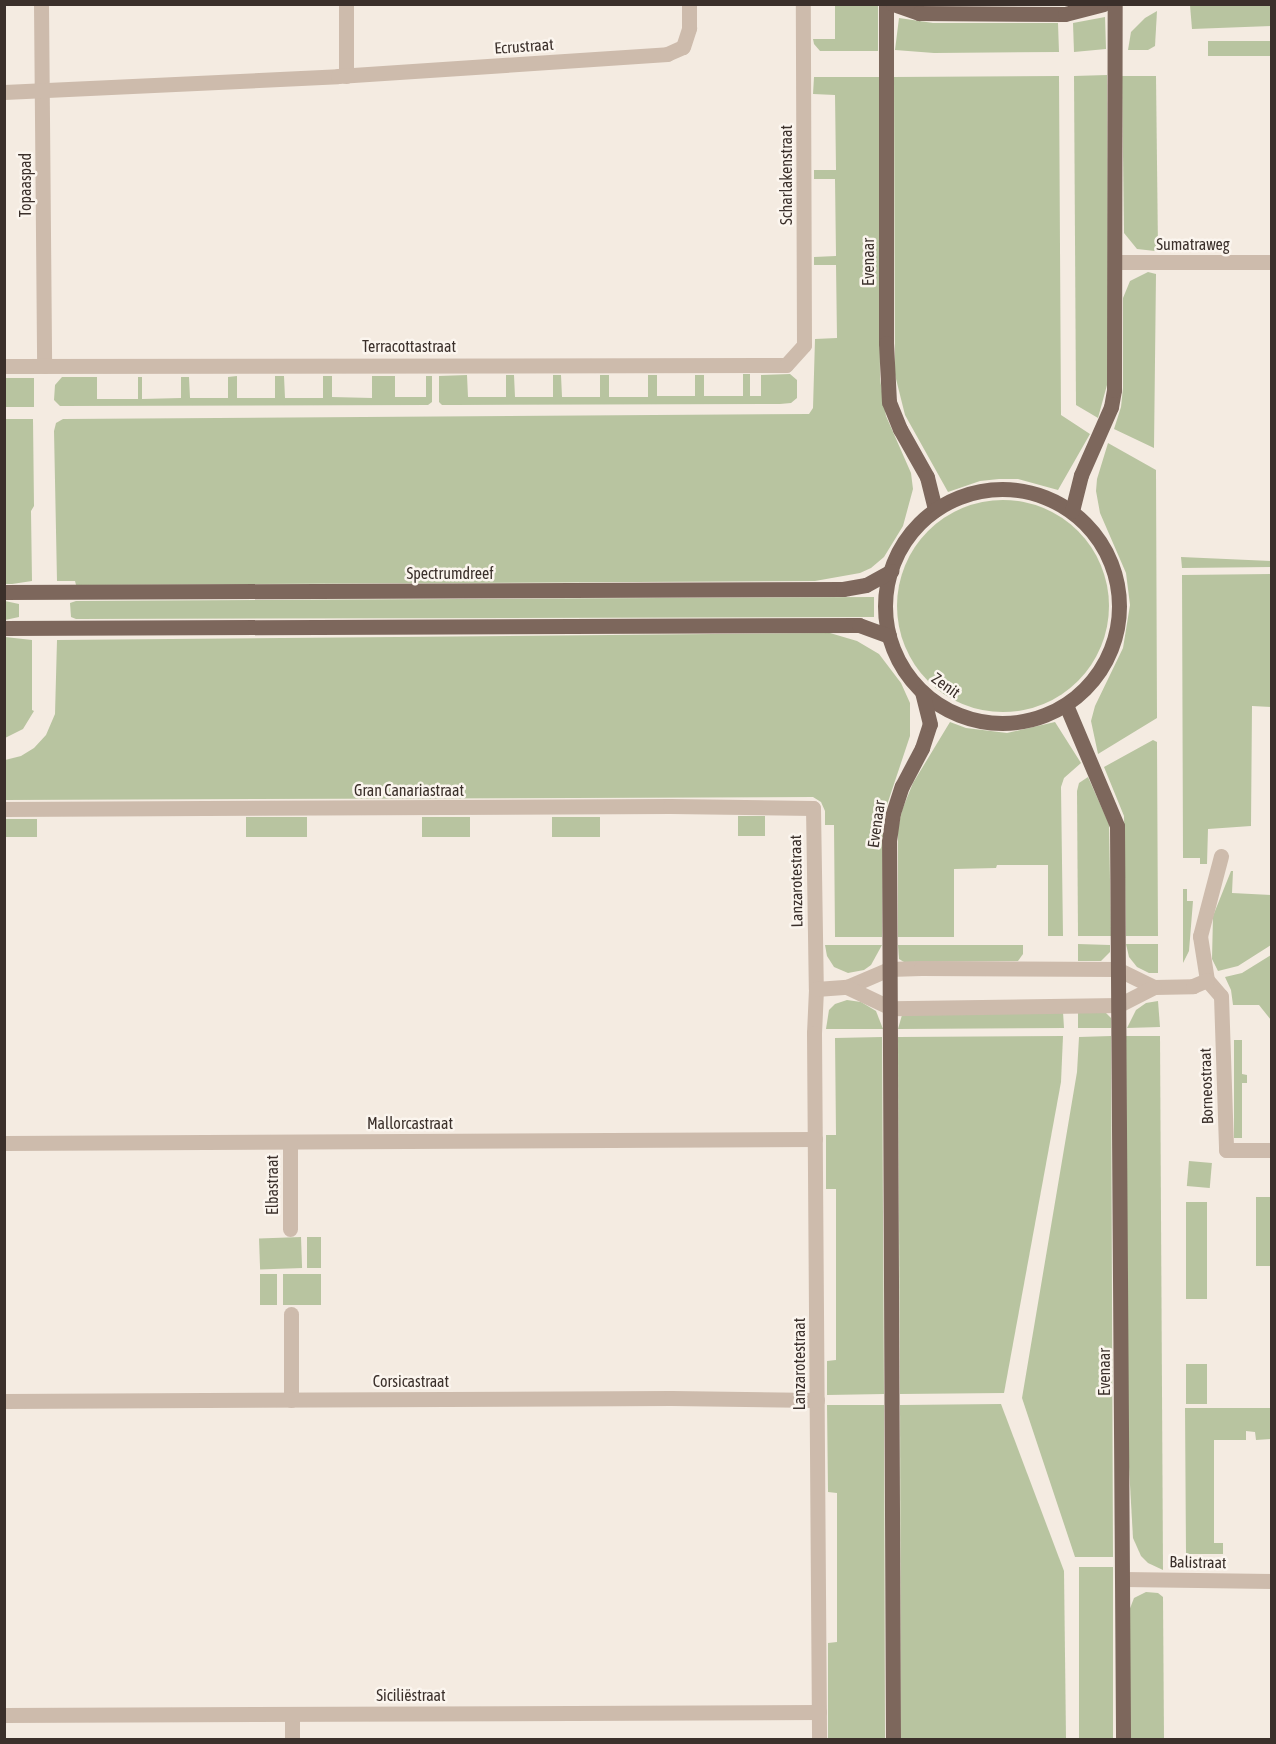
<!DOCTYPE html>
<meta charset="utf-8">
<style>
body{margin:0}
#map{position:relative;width:1276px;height:1744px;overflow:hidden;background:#f4ebe1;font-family:"Asap Condensed",sans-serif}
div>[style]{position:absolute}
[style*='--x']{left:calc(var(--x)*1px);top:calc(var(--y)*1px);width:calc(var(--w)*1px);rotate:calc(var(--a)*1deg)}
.green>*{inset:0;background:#b8c4a0;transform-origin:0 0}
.round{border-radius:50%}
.minor>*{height:15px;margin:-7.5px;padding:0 7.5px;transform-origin:7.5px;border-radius:7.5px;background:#cdbbac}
.major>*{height:15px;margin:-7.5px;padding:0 7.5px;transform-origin:7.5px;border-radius:7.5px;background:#7d675c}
.major>.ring{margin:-7.5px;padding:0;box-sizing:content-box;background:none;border:15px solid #7d675c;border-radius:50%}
span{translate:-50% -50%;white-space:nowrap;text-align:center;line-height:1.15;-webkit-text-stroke:5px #fbf5ee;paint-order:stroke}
.street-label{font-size:16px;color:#3b302b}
.frame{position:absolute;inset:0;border:6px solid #3b302b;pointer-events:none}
</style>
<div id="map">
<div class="green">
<div style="clip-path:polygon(835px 5px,878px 5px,878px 51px,820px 51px,814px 44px,813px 39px,835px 39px)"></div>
<div style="clip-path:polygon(1190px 5px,1271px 5px,1271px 26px,1192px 29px)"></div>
<div style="clip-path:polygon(1157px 11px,1155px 46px,1148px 50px,1128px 50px,1131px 32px,1145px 18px)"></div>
<div style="clip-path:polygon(1105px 17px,1106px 49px,1074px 52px,1073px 23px)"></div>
<div style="clip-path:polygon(899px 18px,933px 23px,1058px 23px,1059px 52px,934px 53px,895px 50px)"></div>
<div style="left:1208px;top:41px;width:63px;height:15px"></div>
<div style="clip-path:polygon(1107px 75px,1108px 368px,1107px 385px,1098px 418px,1076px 405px,1074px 76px)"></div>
<div style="clip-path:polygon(1059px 76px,1061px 415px,1090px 434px,1058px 490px,1018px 479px,999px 479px,980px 481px,948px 492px,905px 415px,895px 375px,894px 77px)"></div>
<div style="clip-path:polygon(1122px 76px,1156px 76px,1158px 250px,1155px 251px,1137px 249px,1124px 233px)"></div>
<div style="clip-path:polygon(814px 77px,879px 77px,880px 379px,886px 416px,911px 473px,913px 489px,903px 526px,884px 557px,871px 568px,860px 573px,815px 581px,76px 585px,75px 581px,57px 581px,54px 431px,56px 423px,63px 419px,809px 414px,813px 408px,815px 339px,837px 338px,836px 265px,814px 265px,814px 257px,836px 256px,835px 179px,814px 179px,814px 170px,836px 170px,835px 95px,813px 94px)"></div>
<div style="clip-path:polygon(1148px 272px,1156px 274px,1154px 448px,1114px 429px,1121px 407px,1123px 388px,1123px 298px,1130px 281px)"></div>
<div style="clip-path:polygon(743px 374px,750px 374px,750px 396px,761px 396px,761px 375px,790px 374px,797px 380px,797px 398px,791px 403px,780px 404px,454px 405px,442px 405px,439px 402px,439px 376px,467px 375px,468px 397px,506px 397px,506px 375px,514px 375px,515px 397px,553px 397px,553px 375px,561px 375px,562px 397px,600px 397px,600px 375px,609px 375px,609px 397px,648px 397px,648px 375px,657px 375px,657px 396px,695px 396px,695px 375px,704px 375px,704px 396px,743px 396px)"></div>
<div style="clip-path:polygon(237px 376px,237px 398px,275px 398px,275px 376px,284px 376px,285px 398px,323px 398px,323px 376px,332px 376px,332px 397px,372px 398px,372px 376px,395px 376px,395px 397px,426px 397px,426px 376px,432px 376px,432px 402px,428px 405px,60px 406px,54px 400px,55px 385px,62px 377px,97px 377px,97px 399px,138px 399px,138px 377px,142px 377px,142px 399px,181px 398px,181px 377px,189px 377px,190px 398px,228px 398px,228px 377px)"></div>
<div style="left:4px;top:378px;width:30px;height:29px"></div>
<div style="clip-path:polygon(5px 419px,33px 419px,34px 506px,31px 511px,32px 581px,12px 584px,4px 584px)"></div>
<div style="clip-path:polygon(1108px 443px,1156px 470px,1157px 718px,1098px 754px,1091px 721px,1095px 706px,1123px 648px,1130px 605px,1126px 573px,1100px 513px,1096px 491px,1097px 479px)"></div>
<div class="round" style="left:897px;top:500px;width:212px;height:212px"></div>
<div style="clip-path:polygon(1181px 557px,1271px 561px,1271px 567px,1182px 568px)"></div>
<div style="clip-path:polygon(1271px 574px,1271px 707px,1252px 706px,1251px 826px,1208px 829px,1207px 864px,1200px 864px,1200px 858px,1183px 858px,1182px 575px)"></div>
<div style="clip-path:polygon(874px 597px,874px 617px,76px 619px,71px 617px,70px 603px,76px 601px)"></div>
<div style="clip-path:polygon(5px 601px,19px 604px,19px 617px,5px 620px)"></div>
<div style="clip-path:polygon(830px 633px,857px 641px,879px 654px,901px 683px,910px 703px,910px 736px,883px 817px,882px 937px,835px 937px,834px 825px,825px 825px,825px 811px,821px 802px,813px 797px,5px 800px,5px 760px,21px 756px,34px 748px,46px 735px,55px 714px,57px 640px)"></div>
<div style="clip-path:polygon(5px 637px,32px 640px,32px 710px,34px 711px,23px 729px,5px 738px)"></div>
<div style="clip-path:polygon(950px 722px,966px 728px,1007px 733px,1055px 722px,1081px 763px,1064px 778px,1061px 787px,1063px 936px,1048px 936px,1048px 865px,997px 865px,996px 868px,954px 869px,954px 937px,898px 937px,898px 828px,902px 810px,913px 783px)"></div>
<div style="clip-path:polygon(1153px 740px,1157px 742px,1158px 936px,1126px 936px,1124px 816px,1104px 767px)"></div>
<div style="clip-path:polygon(1088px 777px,1109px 824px,1111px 936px,1078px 936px,1077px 791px,1079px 783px)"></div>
<div style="left:738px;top:816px;width:27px;height:20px"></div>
<div style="left:307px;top:817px;width:20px;height:61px;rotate:90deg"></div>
<div style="left:422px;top:817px;width:48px;height:20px"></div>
<div style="left:552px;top:817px;width:48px;height:20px"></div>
<div style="left:5px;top:819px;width:32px;height:18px"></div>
<div style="clip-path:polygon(1231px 871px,1233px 871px,1232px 893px,1271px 895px,1271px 945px,1238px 966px,1218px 971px,1212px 959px,1213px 916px)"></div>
<div style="clip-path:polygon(1183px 889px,1187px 889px,1187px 901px,1193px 901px,1189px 951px,1183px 963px)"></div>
<div style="clip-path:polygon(1078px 944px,1110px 945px,1110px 952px,1101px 961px,1078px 961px)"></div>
<div style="clip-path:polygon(1126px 944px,1158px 944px,1158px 973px,1149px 973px,1137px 967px,1129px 957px)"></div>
<div style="clip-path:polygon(825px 945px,882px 945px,871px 965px,864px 970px,848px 973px,834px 967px,827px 956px)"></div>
<div style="clip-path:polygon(898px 945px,1023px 945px,1023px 954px,1018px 961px,904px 962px,899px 959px)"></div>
<div style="clip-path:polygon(1271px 955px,1271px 1020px,1259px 1005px,1233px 1005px,1231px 990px,1225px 977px,1242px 973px)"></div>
<div style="clip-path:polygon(847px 1000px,861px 1002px,876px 1011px,883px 1029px,826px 1029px,829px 1010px,835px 1004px)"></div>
<div style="clip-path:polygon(1158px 1001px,1160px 1027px,1127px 1028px,1136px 1010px,1146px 1003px)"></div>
<div style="clip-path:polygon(1063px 1012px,1064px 1028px,898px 1029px,902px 1015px)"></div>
<div style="clip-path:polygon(1078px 1012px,1106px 1013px,1111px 1018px,1111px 1028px,1078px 1028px)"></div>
<div style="clip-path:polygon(1063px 1036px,1061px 1082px,1004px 1393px,900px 1394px,898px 1037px)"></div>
<div style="clip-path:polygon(1111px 1036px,1113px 1557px,1075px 1557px,1022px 1398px,1077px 1072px,1079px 1037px)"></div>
<div style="clip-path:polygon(1126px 1036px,1160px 1036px,1163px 1570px,1148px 1563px,1141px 1556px,1133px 1538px,1128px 1449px)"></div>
<div style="clip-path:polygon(882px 1037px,884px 1394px,827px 1395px,827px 1361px,836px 1360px,836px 1189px,826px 1189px,826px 1135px,836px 1135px,835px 1038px)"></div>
<div style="clip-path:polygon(1234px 1040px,1242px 1040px,1242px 1074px,1247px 1075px,1247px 1083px,1242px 1083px,1242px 1138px,1234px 1138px)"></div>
<div style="left:1189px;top:1161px;width:23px;height:25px;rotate:5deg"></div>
<div style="left:1256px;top:1197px;width:15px;height:69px"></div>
<div style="left:1186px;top:1202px;width:21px;height:97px"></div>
<div style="left:301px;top:1237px;width:31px;height:42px;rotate:88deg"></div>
<div style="left:307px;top:1237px;width:14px;height:31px"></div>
<div style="left:277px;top:1274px;width:31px;height:17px;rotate:90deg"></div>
<div style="left:283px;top:1274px;width:38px;height:31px"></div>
<div style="left:1186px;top:1364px;width:21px;height:40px"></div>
<div style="clip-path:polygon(1001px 1404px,1064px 1571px,1066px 1739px,901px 1739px,900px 1405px)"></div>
<div style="clip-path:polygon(827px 1405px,884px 1405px,885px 1739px,828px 1739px,828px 1643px,837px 1642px,837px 1493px,828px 1492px)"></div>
<div style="clip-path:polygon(1185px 1408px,1271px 1408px,1271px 1439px,1256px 1440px,1255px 1432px,1246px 1431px,1246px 1440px,1214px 1440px,1214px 1543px,1223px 1543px,1223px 1554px,1186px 1554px)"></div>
<div style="left:1079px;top:1567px;width:34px;height:172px"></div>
<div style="clip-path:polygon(1146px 1592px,1158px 1593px,1163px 1597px,1164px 1739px,1129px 1740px,1129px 1611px,1134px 1598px)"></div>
</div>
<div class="minor">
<div style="--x:41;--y:4;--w:362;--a:89.5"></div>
<div style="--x:346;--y:76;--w:72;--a:-90"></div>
<div style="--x:4;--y:92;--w:334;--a:-2.7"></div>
<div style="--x:338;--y:76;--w:330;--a:-3.8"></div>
<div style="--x:667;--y:54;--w:17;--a:-24"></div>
<div style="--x:683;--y:47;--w:20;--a:-72"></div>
<div style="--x:689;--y:28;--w:24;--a:-90"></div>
<div style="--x:1115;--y:262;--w:157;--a:0"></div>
<div style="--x:4;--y:366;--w:782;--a:-0.07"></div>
<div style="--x:786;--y:365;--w:27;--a:-48"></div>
<div style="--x:804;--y:345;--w:341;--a:-90.2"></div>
<div style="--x:4;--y:809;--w:666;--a:-0.26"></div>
<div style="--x:670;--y:806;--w:143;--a:0.8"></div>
<div style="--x:813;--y:808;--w:181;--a:89.1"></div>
<div style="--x:816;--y:989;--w:44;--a:92.6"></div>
<div style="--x:814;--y:1033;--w:707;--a:89.59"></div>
<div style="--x:1221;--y:856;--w:83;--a:104.7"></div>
<div style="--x:1200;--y:936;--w:45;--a:81"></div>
<div style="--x:1207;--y:980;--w:21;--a:49"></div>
<div style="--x:1221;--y:996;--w:154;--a:88.1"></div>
<div style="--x:1226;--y:1150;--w:46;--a:0"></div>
<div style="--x:1154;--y:987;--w:39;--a:-1"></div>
<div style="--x:1193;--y:986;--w:15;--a:-23"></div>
<div style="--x:816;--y:989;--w:31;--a:-4"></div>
<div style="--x:847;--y:987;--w:46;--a:-23.2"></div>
<div style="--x:889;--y:969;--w:32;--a:-2"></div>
<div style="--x:921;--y:968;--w:196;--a:0.3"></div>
<div style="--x:1117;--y:969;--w:41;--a:25.9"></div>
<div style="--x:1154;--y:987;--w:39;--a:153"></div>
<div style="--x:1119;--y:1005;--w:228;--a:179.2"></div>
<div style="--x:891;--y:1008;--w:49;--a:-154.5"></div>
<div style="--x:4;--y:1143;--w:811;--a:-0.28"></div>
<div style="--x:290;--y:1229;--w:87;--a:-90"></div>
<div style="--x:291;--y:1314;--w:86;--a:90"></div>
<div style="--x:4;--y:1401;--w:667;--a:-0.26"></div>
<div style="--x:671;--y:1398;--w:146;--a:0.8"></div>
<div style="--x:1123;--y:1579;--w:149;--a:0.8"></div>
<div style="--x:292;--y:1714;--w:26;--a:90"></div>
<div style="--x:4;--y:1715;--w:815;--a:-0.21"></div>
</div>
<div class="major">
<div style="--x:886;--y:4;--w:339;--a:90"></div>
<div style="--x:886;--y:343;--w:59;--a:87.1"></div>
<div style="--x:889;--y:402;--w:29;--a:68"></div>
<div style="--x:900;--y:429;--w:55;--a:60.6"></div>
<div style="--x:927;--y:477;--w:34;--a:76"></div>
<div style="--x:893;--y:4;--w:28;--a:19"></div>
<div style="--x:919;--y:13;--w:146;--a:0.4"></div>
<div style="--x:1065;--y:14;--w:40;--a:-14.4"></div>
<div class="ring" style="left:885px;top:489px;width:219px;height:219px"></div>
<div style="--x:1072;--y:511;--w:37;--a:-76"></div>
<div style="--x:1081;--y:475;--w:74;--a:-66.2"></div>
<div style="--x:1111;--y:407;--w:17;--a:-80"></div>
<div style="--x:1114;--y:390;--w:386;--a:-89.9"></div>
<div style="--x:4;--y:592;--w:839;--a:-0.2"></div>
<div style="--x:843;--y:589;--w:23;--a:-10"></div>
<div style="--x:866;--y:585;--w:29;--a:-29"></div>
<div style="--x:4;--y:628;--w:855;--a:-0.2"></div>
<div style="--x:859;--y:625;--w:32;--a:20"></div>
<div style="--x:1066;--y:705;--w:131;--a:67.1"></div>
<div style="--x:1117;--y:826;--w:914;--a:89.62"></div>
<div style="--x:893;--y:1740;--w:899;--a:-90.25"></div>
<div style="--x:889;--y:841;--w:28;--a:-82"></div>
<div style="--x:893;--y:813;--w:28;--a:-72"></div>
<div style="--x:902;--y:786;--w:43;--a:-62.2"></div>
<div style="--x:922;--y:748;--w:25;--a:-72"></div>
<div style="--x:930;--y:724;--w:33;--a:-104"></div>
</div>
<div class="street-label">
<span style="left:524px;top:46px;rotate:-4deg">Ecrustraat</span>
<span style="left:786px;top:175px;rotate:-90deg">Scharlakenstraat</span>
<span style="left:25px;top:185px;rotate:-90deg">Topaaspad</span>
<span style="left:1193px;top:244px">Sumatraweg</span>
<span style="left:868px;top:262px;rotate:-90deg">Evenaar</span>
<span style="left:409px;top:346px">Terracottastraat</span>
<span style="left:450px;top:573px">Spectrumdreef</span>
<span style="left:946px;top:685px;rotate:36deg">Zenit</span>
<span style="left:409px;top:790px">Gran Canariastraat</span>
<span style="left:876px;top:824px;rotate:-82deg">Evenaar</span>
<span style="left:796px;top:881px;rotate:-91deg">Lanzarotestraat</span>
<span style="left:1206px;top:1086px;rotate:-92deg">Borneostraat</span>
<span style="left:410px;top:1123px">Mallorcastraat</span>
<span style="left:272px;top:1185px;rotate:-90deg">Elbastraat</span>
<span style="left:799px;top:1364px;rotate:-90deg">Lanzarotestraat</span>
<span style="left:1104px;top:1372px;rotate:-90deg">Evenaar</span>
<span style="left:411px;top:1381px">Corsicastraat</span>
<span style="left:1198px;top:1562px;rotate:1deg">Balistraat</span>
<span style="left:411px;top:1695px">Siciliëstraat</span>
</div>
<div class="frame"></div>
</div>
